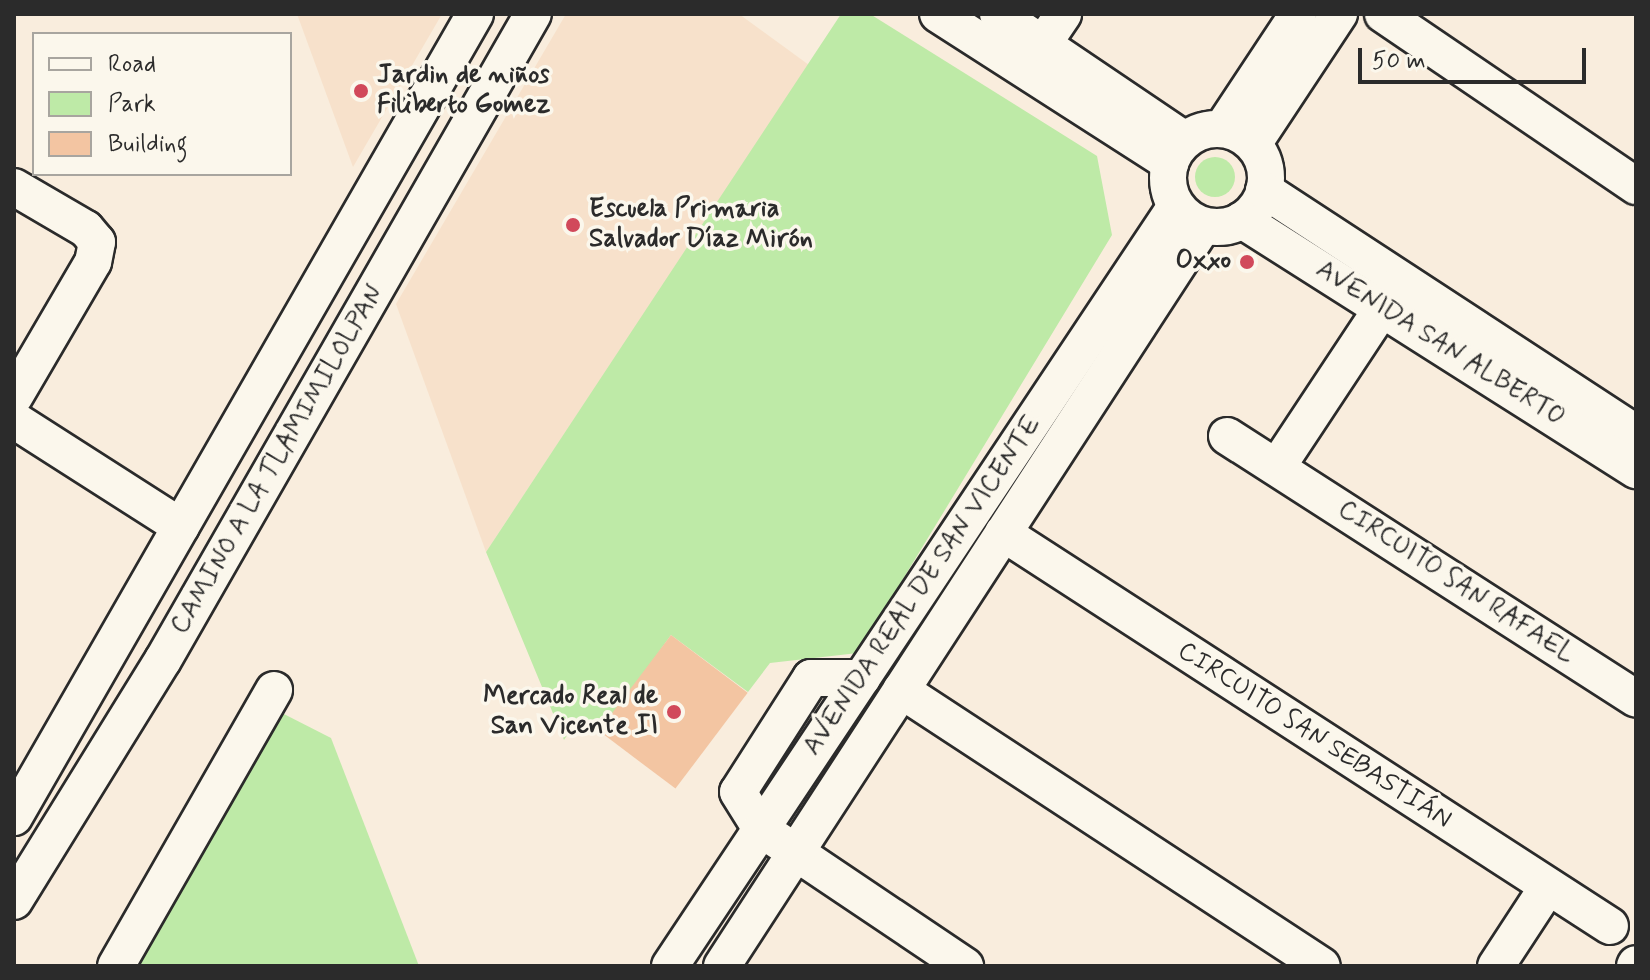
<!DOCTYPE html>
<meta charset="utf-8">
<style>
body{margin:0}
#map{position:relative;width:1650px;height:980px;overflow:hidden;background:#f9eddd;font-family:Mynerve,sans-serif}
div>[style]{position:absolute}
[style*='--x']{left:calc(var(--x)*1px);top:calc(var(--y)*1px);width:calc(var(--w)*1px);rotate:calc(var(--a)*1deg)}
.built>*{inset:0;background:#f7e1cb}
.green>*{inset:0;background:#beeaa7}
.round{border-radius:50%}
.building>*{inset:0;background:#f3c5a2;transform-origin:0 0}
.roads{filter:drop-shadow(2px 0 #2b2b2b) drop-shadow(-2px 0 #2b2b2b) drop-shadow(0 2px #2b2b2b) drop-shadow(0 -2px #2b2b2b)}
.minor>*{height:36px;margin:-18px;padding:0 18px;transform-origin:18px;border-radius:18px;background:#fbf7ec}
.minor>.ring{margin:-18px;padding:0;box-sizing:content-box;background:none;border:36px solid #fbf7ec;border-radius:50%}
.dots>*{width:22px;height:22px;translate:-50% -50%;box-sizing:border-box;border:4px solid #fbf7ec;border-radius:50%}
span{translate:-50% -50%;white-space:nowrap;text-align:center;line-height:1.15;-webkit-text-stroke:7px #fbf7ec;paint-order:stroke}
.poi-label{font-size:26px;color:#2b2b2b;font-weight:700}
.left{translate:0 -50%;text-align:left}
.right{translate:-100% -50%;text-align:right}
.street-label{font-size:26px;color:#2b2b2b}
.frame{position:absolute;inset:0;border:16px solid #2b2b2b;pointer-events:none}
.legend{position:absolute;left:32px;top:32px;width:260px;height:144px;box-sizing:border-box;background:#fbf7ec;border:2px solid #a8a59f;margin:0;padding:10px 14px;list-style:none;font-size:24px;color:#2b2b2b}
.legend li{display:flex;align-items:center;gap:16px;height:40px}
.legend b{width:40px;border:2px solid #a8a59f}
.scale{position:absolute;left:1358px;top:48px;width:228px;height:36px;box-sizing:border-box;border:4px solid #2b2b2b;border-top:0;padding-left:10px;font-size:24px;line-height:28px;white-space:nowrap;color:#2b2b2b;-webkit-text-stroke:6px #fbf7ec;paint-order:stroke}
</style>
<div id="map">
<div class="built">
<div style="clip-path:polygon(297px 14px,442px 14px,353px 167px)"></div>
<div style="clip-path:polygon(566px 14px,739px 14px,809px 65px,486px 552px,396px 304px)"></div>
</div>
<div class="green">
<div style="clip-path:polygon(841px 14px,870px 14px,1097px 156px,1112px 235px,858px 653px,770px 663px,748px 692px,671px 635px,601px 732px,579px 717px,564px 740px,486px 552px)"></div>
<div class="round" style="left:1195px;top:157px;width:40px;height:40px"></div>
<div style="clip-path:polygon(278px 711px,331px 738px,419px 966px,136px 966px)"></div>
</div>
<div class="building">
<div style="left:671px;top:635px;width:96px;height:120px;rotate:37deg"></div>
</div>
<div class="roads">
<div class="minor">
<div style="--x:938;--y:14;--w:276;--a:32.7"></div>
<div style="--x:998;--y:14;--w:225;--a:34"></div>
<div style="--x:1383;--y:14;--w:306;--a:34.2"></div>
<div style="--x:1043;--y:44;--w:36;--a:-56"></div>
<div class="ring" style="left:1168px;top:129px;width:62px;height:62px"></div>
<div style="--x:1222;--y:129;--w:138;--a:-56.5"></div>
<div style="--x:1253;--y:144;--w:156;--a:-56.5"></div>
<div style="--x:14;--y:187;--w:83;--a:30.3"></div>
<div style="--x:86;--y:229;--w:17;--a:50"></div>
<div style="--x:97;--y:242;--w:20;--a:101"></div>
<div style="--x:93;--y:262;--w:156;--a:120.3"></div>
<div style="--x:1264;--y:190;--w:444;--a:33.2"></div>
<div style="--x:1242;--y:220;--w:467;--a:32.4"></div>
<div style="--x:14;--y:420;--w:198;--a:32.6"></div>
<div style="--x:1227;--y:436;--w:486;--a:32.7"></div>
<div style="--x:1277;--y:467;--w:216;--a:-56.5"></div>
<div style="--x:1003;--y:533;--w:723;--a:32.92"></div>
<div style="--x:862;--y:678;--w:51;--a:180"></div>
<div style="--x:811;--y:678;--w:135;--a:122.6"></div>
<div style="--x:738;--y:792;--w:44;--a:58.1"></div>
<div style="--x:761;--y:829;--w:246;--a:33.9"></div>
<div style="--x:901;--y:690;--w:503;--a:33.25"></div>
<div style="--x:14;--y:817;--w:926;--a:-60.14"></div>
<div style="--x:14;--y:901;--w:283;--a:-58.3"></div>
<div style="--x:163;--y:660;--w:744;--a:-60.2"></div>
<div style="--x:116;--y:966;--w:318;--a:-60.2"></div>
<div style="--x:670;--y:966;--w:913;--a:-56.34"></div>
<div style="--x:722;--y:966;--w:883;--a:-56.98"></div>
<div style="--x:1496;--y:966;--w:93;--a:-56.8"></div>
<div style="--x:1635;--y:966;--w:2;--a:-63"></div>
</div>
</div>
<div class="dots">
<div style="left:361px;top:91px;background:#d1495b"></div>
<div style="left:573px;top:225px;background:#d1495b"></div>
<div style="left:1247px;top:262px;background:#d1495b"></div>
<div style="left:674px;top:712px;background:#d1495b"></div>
</div>
<div class="poi-label">
<span class="left" style="left:377px;top:91px">Jardin de niños<br>Filiberto Gomez</span>
<span class="left" style="left:589px;top:225px">Escuela Primaria<br>Salvador Díaz Mirón</span>
<span class="right" style="left:1231px;top:262px">Oxxo</span>
<span class="right" style="left:658px;top:712px">Mercado Real de<br>San Vicente II</span>
</div>
<div class="street-label">
<span style="left:1440px;top:344px;rotate:32deg">AVENIDA SAN ALBERTO</span>
<span style="left:278px;top:460px;rotate:-60deg">CAMINO A LA TLAMIMILOLPAN</span>
<span style="left:1456px;top:583px;rotate:33deg">CIRCUITO SAN RAFAEL</span>
<span style="left:923px;top:586px;rotate:-56deg">AVENIDA REAL DE SAN VICENTE</span>
<span style="left:1314px;top:736px;rotate:33deg">CIRCUITO SAN SEBASTIÁN</span>
</div>
<div class="frame"></div>
<ul class="legend">
<li><b style="height:10px;background:#fbf7ec"></b>Road</li>
<li><b style="height:22px;background:#beeaa7"></b>Park</li>
<li><b style="height:22px;background:#f3c5a2"></b>Building</li>
</ul>
<div class="scale">50 m</div>
</div>
